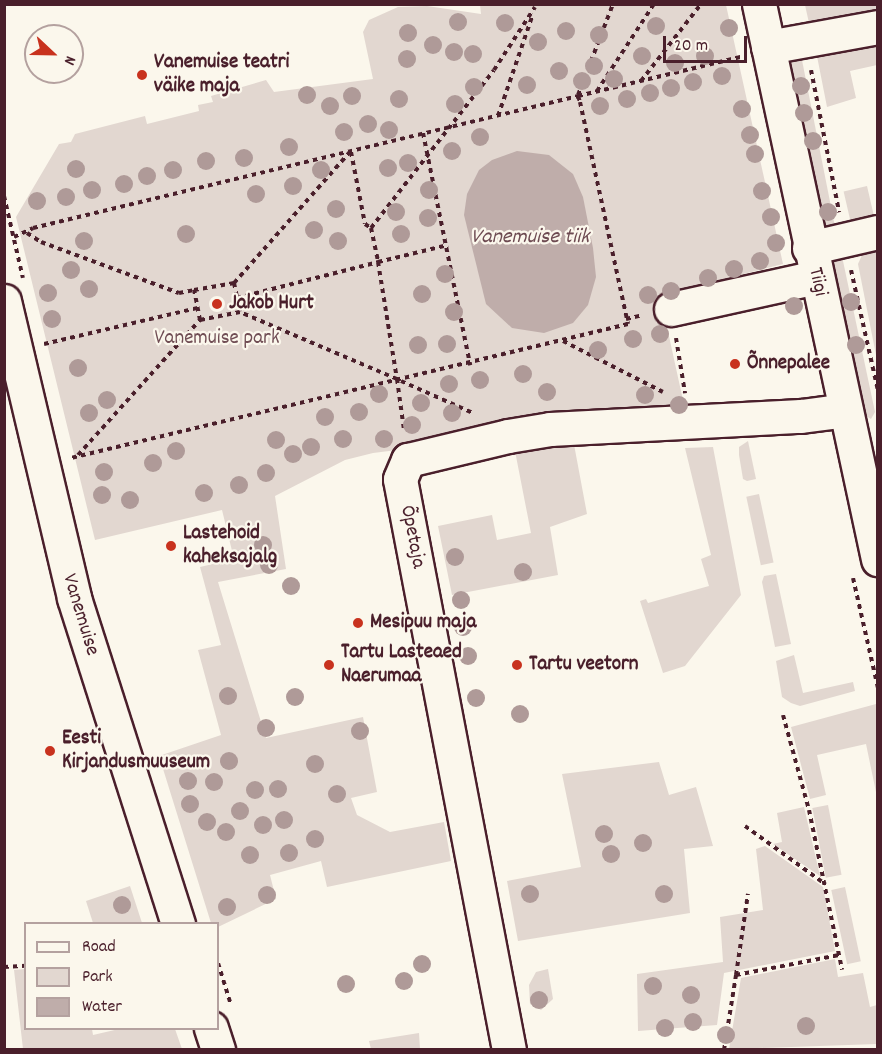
<!DOCTYPE html>
<meta charset="utf-8">
<style>
body{margin:0}
#map{position:relative;width:882px;height:1054px;overflow:hidden;background:#fbf7ec;font-family:Dekko,sans-serif}
div>[style]{position:absolute}
[style*='--x']{left:calc(var(--x)*1px);top:calc(var(--y)*1px);width:calc(var(--w)*1px);rotate:calc(var(--a)*1deg)}
.green>*{inset:0;background:#e2d7d0;transform-origin:0 0}
.water>*{inset:0;background:#bfadaa}
.path>*{height:4px;margin-top:-2px;transform-origin:0;background:repeating-linear-gradient(90deg,#4a1f2b 0 4.5px,transparent 0 9px)}
.roads{filter:drop-shadow(2px 0 #4a1f2b) drop-shadow(-2px 0 #4a1f2b) drop-shadow(0 2px #4a1f2b) drop-shadow(0 -2px #4a1f2b)}
.minor>*{height:33px;margin:-16.5px;padding:0 16.5px;transform-origin:16.5px;border-radius:16.5px;background:#fbf7ec}
.trees>*{width:18px;height:18px;margin:-9px;border-radius:50%;background:#af9a98}
.dots>*{width:16px;height:16px;translate:-50% -50%;box-sizing:border-box;border:3px solid #fbf7ec;border-radius:50%}
span{translate:-50% -50%;white-space:nowrap;text-align:center;line-height:1.15;-webkit-text-stroke:4.5px #fbf7ec;paint-order:stroke}
.poi-label{font-size:21px;color:#4a1f2b;font-weight:700}
.left{translate:0 -50%;text-align:left}
.street-label{font-size:21px;color:#4a1f2b}
.park-label{font-size:21px;color:#704d54}
.water-label{font-size:22px;color:#6d4a51;font-style:italic}
.frame{position:absolute;inset:0;border:6px solid #4a1f2b;pointer-events:none}
.legend{position:absolute;left:24px;top:922px;width:195px;height:108px;box-sizing:border-box;background:#fbf7ec;border:2px solid #b4a19f;margin:0;padding:8px 10px;list-style:none;font-size:18px;color:#4a1f2b}
.legend li{display:flex;align-items:center;gap:12px;height:30px}
.legend b{width:30px;border:2px solid #b4a19f}
.north{position:absolute;left:24px;top:24px;width:60px;height:60px;box-sizing:border-box;background:#fbf7ec;border:2px solid #b4a19f;border-radius:50%;rotate:112deg;font-size:16px;font-weight:700;line-height:24px;text-align:center;color:#4a1f2b}
.north::after{content:'';display:block;margin:auto;width:21px;height:27px;background:#c8321e;clip-path:polygon(50% 0,100% 100%,50% 72%,0 100%)}
.scale{position:absolute;left:663px;top:36px;width:84px;height:27px;box-sizing:border-box;border:3px solid #4a1f2b;border-top:0;padding-left:8px;font-size:18px;line-height:21px;white-space:nowrap;color:#4a1f2b;-webkit-text-stroke:4px #fbf7ec;paint-order:stroke}
</style>
<div id="map">
<div class="green">
<div style="clip-path:polygon(480px 5px,726px 5px,783px 264px,660px 295px,686px 414px,373px 453px,345px 460px,275px 496px,286px 569px,218px 582px,266px 738px,363px 717px,377px 792px,351px 798px,357px 815px,390px 832px,444px 822px,451px 861px,327px 887px,321px 861px,270px 875px,276px 899px,218px 927px,218px 924px,211px 923px,159px 756px,221px 735px,198px 650px,221px 645px,200px 567px,234px 559px,222px 510px,95px 540px,16px 217px,59px 144px,71px 142px,75px 134px,145px 116px,147px 124px,199px 111px,198px 105px,213px 102px,211px 96px,266px 80px,274px 92px,373px 79px,363px 32px,369px 20px,398px 7px,427px 6px,481px 14px)"></div>
<div style="clip-path:polygon(805px 5px,877px 5px,877px 16px,809px 23px)"></div>
<div style="clip-path:polygon(877px 39px,877px 65px,850px 71px,856px 98px,827px 107px,815px 46px)"></div>
<div style="clip-path:polygon(800px 50px,837px 237px,827px 240px,783px 55px)"></div>
<div style="left:867px;top:186px;width:37px;height:24px;rotate:77deg"></div>
<div style="clip-path:polygon(877px 248px,877px 360px,858px 264px,863px 253px)"></div>
<div style="clip-path:polygon(839px 255px,843px 261px,875px 412px,871px 419px,866px 416px,833px 262px)"></div>
<div style="clip-path:polygon(573px 439px,587px 514px,550px 527px,558px 575px,452px 595px,438px 526px,492px 515px,497px 540px,531px 533px,515px 451px)"></div>
<div style="clip-path:polygon(748px 441px,756px 479px,747px 481px,743px 479px,739px 455px,739px 447px)"></div>
<div style="clip-path:polygon(713px 447px,741px 595px,685px 666px,663px 673px,640px 601px,646px 599px,648px 603px,709px 586px,701px 559px,711px 555px,685px 448px)"></div>
<div style="left:759px;top:494px;width:70px;height:13px;rotate:78deg"></div>
<div style="clip-path:polygon(776px 574px,791px 644px,775px 647px,762px 582px,764px 576px)"></div>
<div style="clip-path:polygon(794px 655px,803px 693px,853px 682px,855px 691px,800px 706px,791px 703px,782px 697px,776px 661px)"></div>
<div style="clip-path:polygon(876px 704px,877px 797px,866px 744px,817px 755px,826px 795px,810px 799px,791px 727px)"></div>
<div style="clip-path:polygon(659px 762px,669px 795px,696px 787px,713px 846px,684px 849px,690px 913px,518px 941px,507px 881px,581px 867px,562px 774px)"></div>
<div style="left:828px;top:805px;width:71px;height:16px;rotate:79deg"></div>
<div style="clip-path:polygon(804px 807px,820px 876px,773px 844px,782px 842px,777px 813px)"></div>
<div style="clip-path:polygon(765px 846px,823px 887px,835px 951px,724px 973px,717px 1025px,638px 1031px,637px 974px,723px 962px,720px 917px,763px 910px,756px 849px)"></div>
<div style="clip-path:polygon(130px 886px,142px 923px,93px 923px,86px 901px)"></div>
<div style="left:845px;top:887px;width:76px;height:14px;rotate:78deg"></div>
<div style="clip-path:polygon(835px 959px,838px 977px,863px 973px,870px 1007px,877px 1005px,877px 1044px,729px 1049px,741px 978px)"></div>
<div style="clip-path:polygon(25px 969px,26px 1028px,92px 1029px,93px 1035px,119px 1029px,175px 1029px,182px 1049px,23px 1049px,14px 970px)"></div>
<div style="clip-path:polygon(548px 969px,553px 999px,541px 1010px,530px 1004px,529px 985px,536px 972px)"></div>
<div style="clip-path:polygon(419px 1033px,420px 1049px,371px 1049px,369px 1041px)"></div>
</div>
<div class="water">
<div style="clip-path:polygon(517px 151px,549px 155px,573px 174px,583px 197px,593px 248px,596px 277px,588px 305px,573px 323px,544px 333px,512px 328px,486px 304px,464px 215px,467px 194px,479px 170px,492px 160px)"></div>
</div>
<div class="path">
<div style="--x:811;--y:70;--w:145;--a:78.8"></div>
<div style="--x:641;--y:81;--w:98;--a:-52.1"></div>
<div style="--x:597;--y:91;--w:104;--a:-56.8"></div>
<div style="--x:578;--y:95;--w:97;--a:-69"></div>
<div style="--x:578;--y:96;--w:168;--a:-13.5"></div>
<div style="--x:498;--y:116;--w:108;--a:-71.1"></div>
<div style="--x:423;--y:133;--w:237;--a:78.5"></div>
<div style="--x:351;--y:152;--w:73;--a:79"></div>
<div style="--x:365;--y:224;--w:7;--a:34"></div>
<div style="--x:371;--y:228;--w:35;--a:78"></div>
<div style="--x:378;--y:262;--w:72;--a:-13.7"></div>
<div style="--x:4;--y:196;--w:84;--a:77"></div>
<div style="--x:371;--y:228;--w:200;--a:-52.1"></div>
<div style="--x:494;--y:70;--w:75;--a:-56.9"></div>
<div style="--x:27;--y:233;--w:17;--a:33"></div>
<div style="--x:41;--y:242;--w:147;--a:20.3"></div>
<div style="--x:179;--y:293;--w:15;--a:-11"></div>
<div style="--x:14;--y:237;--w:21;--a:-25"></div>
<div style="--x:33;--y:228;--w:561;--a:-13.61"></div>
<div style="--x:578;--y:96;--w:6;--a:72"></div>
<div style="--x:580;--y:102;--w:227;--a:77.8"></div>
<div style="--x:628;--y:324;--w:573;--a:166.47"></div>
<div style="--x:851;--y:270;--w:124;--a:77.4"></div>
<div style="--x:234;--y:283;--w:29;--a:78"></div>
<div style="--x:237;--y:298;--w:146;--a:-14.3"></div>
<div style="--x:378;--y:262;--w:119;--a:80.8"></div>
<div style="--x:397;--y:379;--w:171;--a:-156.9"></div>
<div style="--x:240;--y:312;--w:41;--a:168.7"></div>
<div style="--x:200;--y:320;--w:31;--a:-101"></div>
<div style="--x:194;--y:290;--w:41;--a:-9.9"></div>
<div style="--x:234;--y:283;--w:175;--a:-48.5"></div>
<div style="--x:626;--y:319;--w:17;--a:-13"></div>
<div style="--x:676;--y:338;--w:56;--a:80.7"></div>
<div style="--x:563;--y:341;--w:112;--a:27"></div>
<div style="--x:44;--y:344;--w:158;--a:-13.2"></div>
<div style="--x:397;--y:379;--w:51;--a:82.2"></div>
<div style="--x:401;--y:381;--w:79;--a:24"></div>
<div style="--x:78;--y:455;--w:182;--a:-47.9"></div>
<div style="--x:853;--y:578;--w:113;--a:77.2"></div>
<div style="--x:783;--y:715;--w:98;--a:74.7"></div>
<div style="--x:809;--y:810;--w:163;--a:78.3"></div>
<div style="--x:745;--y:826;--w:99;--a:35.9"></div>
<div style="--x:218;--y:963;--w:44;--a:72.8"></div>
<div style="--x:4;--y:967;--w:22;--a:-3"></div>
<div style="--x:736;--y:975;--w:82;--a:-81.6"></div>
<div style="--x:724;--y:1050;--w:76;--a:-80.9"></div>
<div style="--x:736;--y:975;--w:105;--a:-11"></div>
</div>
<div class="roads">
<div class="minor">
<div style="--x:759;--y:4;--w:568;--a:77.9"></div>
<div style="--x:768;--y:47;--w:112;--a:-10.3"></div>
<div style="--x:809;--y:248;--w:71;--a:-13.1"></div>
<div style="--x:4;--y:301;--w:305;--a:76.7"></div>
<div style="--x:74;--y:598;--w:342;--a:72.3"></div>
<div style="--x:671;--y:309;--w:148;--a:-12.4"></div>
<div style="--x:211;--y:1028;--w:23;--a:72"></div>
<div style="--x:509;--y:1050;--w:581;--a:-100.81"></div>
<div style="--x:400;--y:479;--w:21;--a:-67"></div>
<div style="--x:408;--y:460;--w:103;--a:-13.5"></div>
<div style="--x:508;--y:436;--w:43;--a:-9.5"></div>
<div style="--x:550;--y:429;--w:251;--a:-3"></div>
<div style="--x:801;--y:416;--w:45;--a:-7.6"></div>
</div>
</div>
<div class="trees">
<div style="left:458px;top:22px"></div>
<div style="left:505px;top:23px"></div>
<div style="left:656px;top:26px"></div>
<div style="left:729px;top:28px"></div>
<div style="left:566px;top:31px"></div>
<div style="left:408px;top:33px"></div>
<div style="left:599px;top:35px"></div>
<div style="left:538px;top:42px"></div>
<div style="left:433px;top:45px"></div>
<div style="left:454px;top:52px"></div>
<div style="left:473px;top:54px"></div>
<div style="left:642px;top:56px"></div>
<div style="left:705px;top:56px"></div>
<div style="left:407px;top:59px"></div>
<div style="left:675px;top:63px"></div>
<div style="left:594px;top:66px"></div>
<div style="left:559px;top:71px"></div>
<div style="left:722px;top:76px"></div>
<div style="left:614px;top:79px"></div>
<div style="left:582px;top:81px"></div>
<div style="left:693px;top:82px"></div>
<div style="left:527px;top:85px"></div>
<div style="left:801px;top:86px"></div>
<div style="left:474px;top:87px"></div>
<div style="left:671px;top:88px"></div>
<div style="left:650px;top:93px"></div>
<div style="left:307px;top:95px"></div>
<div style="left:352px;top:96px"></div>
<div style="left:399px;top:99px"></div>
<div style="left:627px;top:99px"></div>
<div style="left:455px;top:104px"></div>
<div style="left:330px;top:106px"></div>
<div style="left:600px;top:106px"></div>
<div style="left:742px;top:109px"></div>
<div style="left:804px;top:113px"></div>
<div style="left:368px;top:124px"></div>
<div style="left:389px;top:130px"></div>
<div style="left:344px;top:132px"></div>
<div style="left:750px;top:135px"></div>
<div style="left:480px;top:137px"></div>
<div style="left:813px;top:141px"></div>
<div style="left:289px;top:147px"></div>
<div style="left:452px;top:151px"></div>
<div style="left:755px;top:154px"></div>
<div style="left:244px;top:158px"></div>
<div style="left:206px;top:161px"></div>
<div style="left:408px;top:163px"></div>
<div style="left:388px;top:168px"></div>
<div style="left:76px;top:169px"></div>
<div style="left:173px;top:170px"></div>
<div style="left:321px;top:170px"></div>
<div style="left:147px;top:176px"></div>
<div style="left:124px;top:184px"></div>
<div style="left:293px;top:186px"></div>
<div style="left:92px;top:190px"></div>
<div style="left:429px;top:190px"></div>
<div style="left:762px;top:191px"></div>
<div style="left:256px;top:194px"></div>
<div style="left:66px;top:197px"></div>
<div style="left:37px;top:201px"></div>
<div style="left:336px;top:209px"></div>
<div style="left:396px;top:212px"></div>
<div style="left:828px;top:212px"></div>
<div style="left:771px;top:217px"></div>
<div style="left:428px;top:218px"></div>
<div style="left:314px;top:230px"></div>
<div style="left:186px;top:234px"></div>
<div style="left:401px;top:234px"></div>
<div style="left:84px;top:241px"></div>
<div style="left:338px;top:241px"></div>
<div style="left:776px;top:243px"></div>
<div style="left:760px;top:261px"></div>
<div style="left:734px;top:269px"></div>
<div style="left:71px;top:270px"></div>
<div style="left:445px;top:274px"></div>
<div style="left:708px;top:278px"></div>
<div style="left:89px;top:289px"></div>
<div style="left:671px;top:291px"></div>
<div style="left:48px;top:293px"></div>
<div style="left:422px;top:294px"></div>
<div style="left:648px;top:295px"></div>
<div style="left:851px;top:302px"></div>
<div style="left:794px;top:306px"></div>
<div style="left:454px;top:312px"></div>
<div style="left:52px;top:319px"></div>
<div style="left:660px;top:334px"></div>
<div style="left:633px;top:339px"></div>
<div style="left:447px;top:344px"></div>
<div style="left:418px;top:345px"></div>
<div style="left:856px;top:345px"></div>
<div style="left:598px;top:350px"></div>
<div style="left:78px;top:368px"></div>
<div style="left:523px;top:374px"></div>
<div style="left:480px;top:380px"></div>
<div style="left:449px;top:384px"></div>
<div style="left:547px;top:392px"></div>
<div style="left:379px;top:394px"></div>
<div style="left:645px;top:395px"></div>
<div style="left:107px;top:400px"></div>
<div style="left:421px;top:403px"></div>
<div style="left:679px;top:405px"></div>
<div style="left:359px;top:412px"></div>
<div style="left:89px;top:413px"></div>
<div style="left:452px;top:413px"></div>
<div style="left:325px;top:417px"></div>
<div style="left:412px;top:425px"></div>
<div style="left:343px;top:439px"></div>
<div style="left:384px;top:439px"></div>
<div style="left:276px;top:440px"></div>
<div style="left:311px;top:447px"></div>
<div style="left:176px;top:451px"></div>
<div style="left:293px;top:454px"></div>
<div style="left:153px;top:463px"></div>
<div style="left:104px;top:472px"></div>
<div style="left:266px;top:473px"></div>
<div style="left:239px;top:485px"></div>
<div style="left:204px;top:493px"></div>
<div style="left:102px;top:495px"></div>
<div style="left:130px;top:500px"></div>
<div style="left:263px;top:545px"></div>
<div style="left:455px;top:557px"></div>
<div style="left:269px;top:565px"></div>
<div style="left:523px;top:572px"></div>
<div style="left:291px;top:586px"></div>
<div style="left:461px;top:600px"></div>
<div style="left:463px;top:627px"></div>
<div style="left:468px;top:656px"></div>
<div style="left:228px;top:696px"></div>
<div style="left:295px;top:697px"></div>
<div style="left:476px;top:698px"></div>
<div style="left:520px;top:714px"></div>
<div style="left:266px;top:728px"></div>
<div style="left:360px;top:731px"></div>
<div style="left:229px;top:761px"></div>
<div style="left:315px;top:764px"></div>
<div style="left:188px;top:781px"></div>
<div style="left:214px;top:782px"></div>
<div style="left:278px;top:789px"></div>
<div style="left:255px;top:790px"></div>
<div style="left:337px;top:794px"></div>
<div style="left:190px;top:804px"></div>
<div style="left:240px;top:811px"></div>
<div style="left:284px;top:820px"></div>
<div style="left:207px;top:822px"></div>
<div style="left:263px;top:825px"></div>
<div style="left:226px;top:832px"></div>
<div style="left:604px;top:834px"></div>
<div style="left:315px;top:839px"></div>
<div style="left:643px;top:843px"></div>
<div style="left:289px;top:853px"></div>
<div style="left:611px;top:854px"></div>
<div style="left:250px;top:855px"></div>
<div style="left:530px;top:894px"></div>
<div style="left:664px;top:894px"></div>
<div style="left:267px;top:895px"></div>
<div style="left:122px;top:905px"></div>
<div style="left:227px;top:907px"></div>
<div style="left:422px;top:964px"></div>
<div style="left:404px;top:981px"></div>
<div style="left:346px;top:984px"></div>
<div style="left:653px;top:986px"></div>
<div style="left:691px;top:995px"></div>
<div style="left:539px;top:1000px"></div>
<div style="left:693px;top:1022px"></div>
<div style="left:806px;top:1026px"></div>
<div style="left:665px;top:1028px"></div>
<div style="left:726px;top:1035px"></div>
</div>
<div class="dots">
<div style="left:142px;top:75px;background:#c8321e"></div>
<div style="left:217px;top:304px;background:#c8321e"></div>
<div style="left:735px;top:364px;background:#c8321e"></div>
<div style="left:171px;top:546px;background:#c8321e"></div>
<div style="left:358px;top:623px;background:#c8321e"></div>
<div style="left:329px;top:665px;background:#c8321e"></div>
<div style="left:517px;top:665px;background:#c8321e"></div>
<div style="left:50px;top:751px;background:#c8321e"></div>
</div>
<div class="poi-label">
<span class="left" style="left:154px;top:75px">Vanemuise teatri<br>väike maja</span>
<span class="left" style="left:229px;top:304px">Jakob Hurt</span>
<span class="left" style="left:747px;top:364px">Õnnepalee</span>
<span class="left" style="left:183px;top:546px">Lastehoid<br>kaheksajalg</span>
<span class="left" style="left:370px;top:623px">Mesipuu maja</span>
<span class="left" style="left:341px;top:665px">Tartu Lasteaed<br>Naerumaa</span>
<span class="left" style="left:529px;top:665px">Tartu veetorn</span>
<span class="left" style="left:62px;top:751px">Eesti<br>Kirjandusmuuseum</span>
</div>
<div class="street-label">
<span style="left:817px;top:282px;rotate:77deg">Tiigi</span>
<span style="left:412px;top:537px;rotate:79deg">Õpetaja</span>
<span style="left:80px;top:615px;rotate:73deg">Vanemuise</span>
</div>
<div class="park-label">
<span style="left:217px;top:339px">Vanemuise park</span>
</div>
<div class="water-label">
<span style="left:530px;top:238px">Vanemuise tiik</span>
</div>
<div class="frame"></div>
<ul class="legend">
<li><b style="height:8px;background:#fbf7ec"></b>Road</li>
<li><b style="height:16px;background:#e2d7d0"></b>Park</li>
<li><b style="height:16px;background:#bfadaa"></b>Water</li>
</ul>
<div class="north">N</div>
<div class="scale">20 m</div>
</div>
